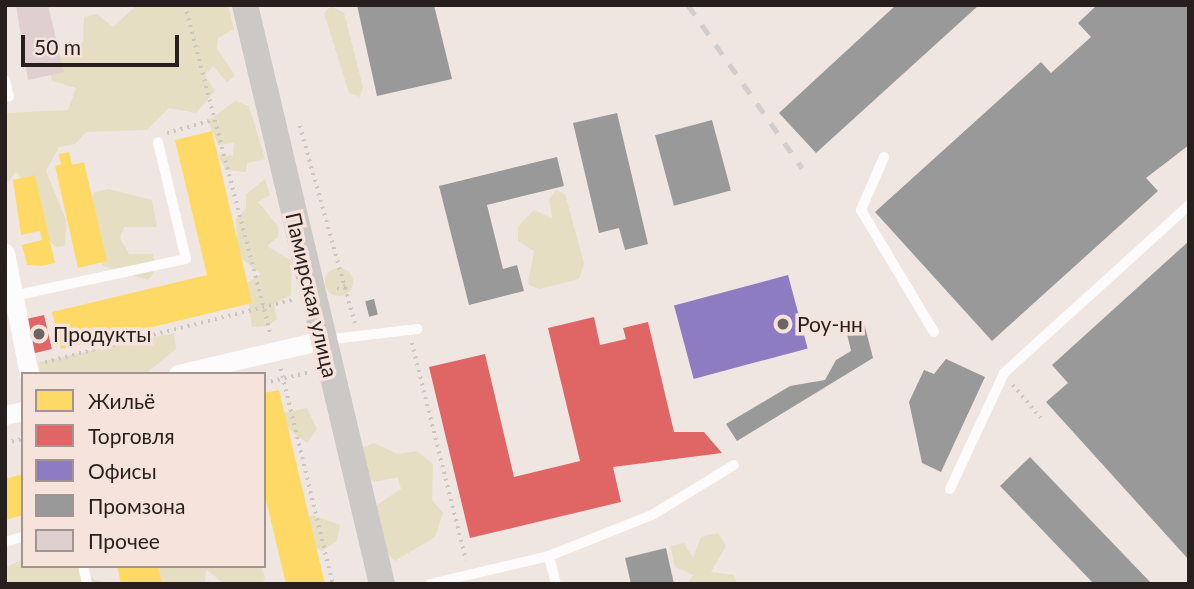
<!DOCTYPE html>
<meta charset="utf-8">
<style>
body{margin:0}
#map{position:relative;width:1194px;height:589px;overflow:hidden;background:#efe6e2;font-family:Lato,sans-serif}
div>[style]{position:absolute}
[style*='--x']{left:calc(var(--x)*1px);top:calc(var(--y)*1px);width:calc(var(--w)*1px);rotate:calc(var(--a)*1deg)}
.green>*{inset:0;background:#e5dec3}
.round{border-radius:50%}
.homes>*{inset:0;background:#ffd966}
.shops>*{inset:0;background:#e06666;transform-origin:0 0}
.offices>*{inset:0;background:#8e7cc3;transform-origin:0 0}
.industry>*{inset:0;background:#999;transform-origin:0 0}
.building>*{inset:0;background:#dfcfcf}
.path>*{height:3.5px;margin-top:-1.75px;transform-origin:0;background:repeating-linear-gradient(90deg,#cac6c5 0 2px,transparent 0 7px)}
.lane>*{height:10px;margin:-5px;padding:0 5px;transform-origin:5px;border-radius:5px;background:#fdfbfb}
.street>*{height:19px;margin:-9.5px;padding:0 9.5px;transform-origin:9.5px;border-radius:9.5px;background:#fdfbfb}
.secondary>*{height:26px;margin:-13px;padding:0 13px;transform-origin:13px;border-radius:13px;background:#cbc8c6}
.rail>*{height:5px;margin-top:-2.5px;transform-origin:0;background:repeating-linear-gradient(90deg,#d1cecd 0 12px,transparent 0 24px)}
.dots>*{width:19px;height:19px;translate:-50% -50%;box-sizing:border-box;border:4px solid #f5e3dc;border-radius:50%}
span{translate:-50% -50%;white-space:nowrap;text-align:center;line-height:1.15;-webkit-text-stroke:7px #f5e3dc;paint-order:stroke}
.street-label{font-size:21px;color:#261f1d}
.poi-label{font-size:21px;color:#261f1d}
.left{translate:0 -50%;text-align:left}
.frame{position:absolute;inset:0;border:7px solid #261f1d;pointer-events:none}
.legend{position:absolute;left:21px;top:372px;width:245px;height:196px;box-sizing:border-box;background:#f5e3dc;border:2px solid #a29590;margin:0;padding:9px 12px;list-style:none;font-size:21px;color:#261f1d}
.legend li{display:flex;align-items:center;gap:14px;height:35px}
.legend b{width:35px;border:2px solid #a29590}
.scale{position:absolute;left:21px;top:35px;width:158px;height:32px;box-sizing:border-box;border:4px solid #261f1d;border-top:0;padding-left:9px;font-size:21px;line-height:24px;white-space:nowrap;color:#261f1d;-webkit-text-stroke:5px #f5e3dc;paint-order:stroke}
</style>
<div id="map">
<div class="green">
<div style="clip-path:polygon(137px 5px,228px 5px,234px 29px,218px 38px,217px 48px,235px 76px,227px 82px,213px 66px,205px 75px,215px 91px,196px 113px,169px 108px,147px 130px,86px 132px,75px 144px,59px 147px,46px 171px,66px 220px,65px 246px,55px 247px,18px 199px,29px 186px,16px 172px,5px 186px,5px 113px,68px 110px,76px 88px,52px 81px,49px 65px,83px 42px,84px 17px,97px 14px,113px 27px)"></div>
<div style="clip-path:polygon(331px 6px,344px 13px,363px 87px,360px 97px,349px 93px,324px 13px)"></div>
<div style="clip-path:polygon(235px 101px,249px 106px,265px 159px,247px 163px,246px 172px,226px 170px,218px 155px,233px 156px,234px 143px,218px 145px,208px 121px)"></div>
<div style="clip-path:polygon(265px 179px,270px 195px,258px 202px,278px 226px,278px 237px,267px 246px,292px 261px,291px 295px,274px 304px,277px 319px,268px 326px,252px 327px,246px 284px,261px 274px,238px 256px,236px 219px,246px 208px,246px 194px)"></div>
<div style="clip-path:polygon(109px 189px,152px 200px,157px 227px,124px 227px,120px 238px,129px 254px,153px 254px,156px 269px,148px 280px,103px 266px,85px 213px,95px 192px)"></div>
<div style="clip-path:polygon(556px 190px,565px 194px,584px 263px,579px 279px,539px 289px,528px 284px,534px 251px,518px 241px,518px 226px,534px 210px,552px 218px,549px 199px)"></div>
<div class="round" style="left:325px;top:268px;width:28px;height:28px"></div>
<div style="clip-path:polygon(174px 333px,176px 349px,145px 374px,40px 374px,39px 362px)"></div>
<div style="clip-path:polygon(307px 408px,317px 429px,307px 443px,281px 424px,278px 414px)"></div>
<div style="clip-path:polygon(374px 443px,398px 454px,417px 451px,433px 464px,432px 500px,443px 513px,435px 537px,395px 561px,374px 541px,369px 510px,401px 489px,398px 477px,374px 482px,358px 467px,361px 448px)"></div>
<div style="clip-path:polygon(312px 515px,340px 525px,337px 541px,322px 551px,297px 537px,295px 526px)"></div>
<div style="clip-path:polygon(718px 533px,726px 546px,711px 572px,734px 575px,737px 584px,687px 584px,693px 575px,675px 567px,670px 546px,684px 543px,693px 558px,701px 537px)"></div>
<div style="clip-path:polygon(23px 559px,23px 566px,86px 566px,79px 574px,108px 584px,5px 584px,5px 568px)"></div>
<div style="clip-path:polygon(126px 566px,261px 566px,265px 578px,262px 584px,224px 584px,206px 569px,205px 584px,136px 584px)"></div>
</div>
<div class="homes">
<div style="clip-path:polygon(212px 131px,252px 303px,61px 349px,52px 312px,207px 275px,175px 140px)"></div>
<div style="clip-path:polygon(69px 152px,72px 165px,84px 162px,107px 261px,78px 268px,55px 166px,61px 164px,59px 154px)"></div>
<div style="clip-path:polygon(35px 175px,55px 263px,41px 266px,27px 265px,22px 245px,42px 240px,40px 231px,21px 235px,13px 180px)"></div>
<div style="clip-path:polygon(279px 390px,325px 584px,286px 584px,264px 492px,264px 393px)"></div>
<div style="clip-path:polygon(23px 474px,23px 515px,5px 520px,5px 479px)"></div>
<div style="clip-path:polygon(117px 566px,158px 566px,162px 584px,121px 584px)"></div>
</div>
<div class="shops">
<div style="left:44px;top:315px;width:35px;height:18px;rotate:77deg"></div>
<div style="clip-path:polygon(594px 317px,600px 345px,626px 339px,623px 328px,648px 322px,674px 432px,704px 432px,722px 453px,613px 467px,621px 502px,470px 538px,429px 367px,485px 354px,514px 477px,580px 461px,548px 328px)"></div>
</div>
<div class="offices">
<div style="left:788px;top:275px;width:76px;height:118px;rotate:75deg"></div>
</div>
<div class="industry">
<div style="clip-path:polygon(357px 5px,434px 5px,452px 79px,377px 96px)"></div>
<div style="clip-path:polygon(896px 5px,979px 5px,816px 153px,779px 113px)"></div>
<div style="clip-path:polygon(1097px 5px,1189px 5px,1189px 145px,1146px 178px,1158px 191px,992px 341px,875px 212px,1041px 62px,1051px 73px,1091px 37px,1078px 23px)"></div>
<div style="clip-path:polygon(617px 113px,648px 244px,625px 250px,619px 228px,599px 233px,573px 123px)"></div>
<div style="left:712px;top:120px;width:73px;height:59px;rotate:75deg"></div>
<div style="clip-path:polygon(557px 157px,564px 186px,487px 205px,503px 269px,517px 265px,524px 291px,469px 305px,439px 186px)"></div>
<div style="clip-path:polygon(1189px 241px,1189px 560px,1046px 402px,1068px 383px,1052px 365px)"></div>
<div style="left:374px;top:299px;width:16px;height:9px;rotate:76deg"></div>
<div style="clip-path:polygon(863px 319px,873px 358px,737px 441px,726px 424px,790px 386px,825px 380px,836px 360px,851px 351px,845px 325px)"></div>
<div style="clip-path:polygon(946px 359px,985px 377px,941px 472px,922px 463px,909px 402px,924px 370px,934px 374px)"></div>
<div style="clip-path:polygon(1030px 457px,1152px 584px,1094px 584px,1000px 486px)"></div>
<div style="clip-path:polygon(666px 548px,674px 584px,631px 584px,625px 558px)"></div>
</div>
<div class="building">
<div style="clip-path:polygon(16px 5px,48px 5px,64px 72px,28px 80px)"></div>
</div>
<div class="path">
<div style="--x:185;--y:5;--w:338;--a:75.4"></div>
<div style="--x:300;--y:126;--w:205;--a:74.4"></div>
<div style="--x:167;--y:133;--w:48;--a:-15.8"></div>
<div style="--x:337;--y:289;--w:9;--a:-21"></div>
<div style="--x:412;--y:343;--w:224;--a:76"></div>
<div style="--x:45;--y:362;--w:255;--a:-14.1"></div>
<div style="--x:281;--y:369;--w:221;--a:76.4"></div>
<div style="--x:264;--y:383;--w:47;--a:-13.4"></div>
<div style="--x:1013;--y:385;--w:43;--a:49.7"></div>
<div style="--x:5;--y:443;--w:18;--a:-13"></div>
</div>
<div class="lane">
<div style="--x:5;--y:80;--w:17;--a:77"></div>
<div style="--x:884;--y:157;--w:58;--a:113.5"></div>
<div style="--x:861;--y:210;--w:142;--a:59.1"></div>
<div style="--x:13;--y:296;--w:177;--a:-12.1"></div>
<div style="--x:186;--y:259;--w:120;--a:-103.5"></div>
<div style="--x:324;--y:340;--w:94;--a:-6.7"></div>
<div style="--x:950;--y:489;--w:128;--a:-65"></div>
<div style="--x:1004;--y:373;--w:250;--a:-42.2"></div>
<div style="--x:5;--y:542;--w:19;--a:-16"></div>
<div style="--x:549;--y:556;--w:111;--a:-21.7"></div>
<div style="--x:652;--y:515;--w:96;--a:-31.4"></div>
<div style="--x:83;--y:566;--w:18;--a:77"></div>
<div style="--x:430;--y:584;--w:122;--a:-13.2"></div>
<div style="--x:549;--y:556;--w:29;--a:76"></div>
</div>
<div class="street">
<div style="--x:5;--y:253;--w:123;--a:78.8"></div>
<div style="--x:178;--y:374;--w:149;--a:-13.2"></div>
<div style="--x:5;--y:415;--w:18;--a:-13"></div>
</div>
<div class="secondary">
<div style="--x:245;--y:5;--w:595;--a:76.69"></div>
</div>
<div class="rail">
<div style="--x:688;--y:5;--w:199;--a:55"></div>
</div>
<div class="dots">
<div style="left:783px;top:324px;background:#6c6562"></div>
<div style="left:39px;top:334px;background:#6c6562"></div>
</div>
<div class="street-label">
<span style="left:312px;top:295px;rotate:77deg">Памирская улица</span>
</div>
<div class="poi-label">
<span class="left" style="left:797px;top:324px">Роу-нн</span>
<span class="left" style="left:53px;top:334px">Продукты</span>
</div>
<div class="frame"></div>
<ul class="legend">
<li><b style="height:19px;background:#ffd966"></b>Жильё</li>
<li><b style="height:19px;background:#e06666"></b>Торговля</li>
<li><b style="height:19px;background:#8e7cc3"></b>Офисы</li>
<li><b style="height:19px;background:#999"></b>Промзона</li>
<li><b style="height:19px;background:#dfcfcf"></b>Прочее</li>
</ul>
<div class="scale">50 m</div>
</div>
